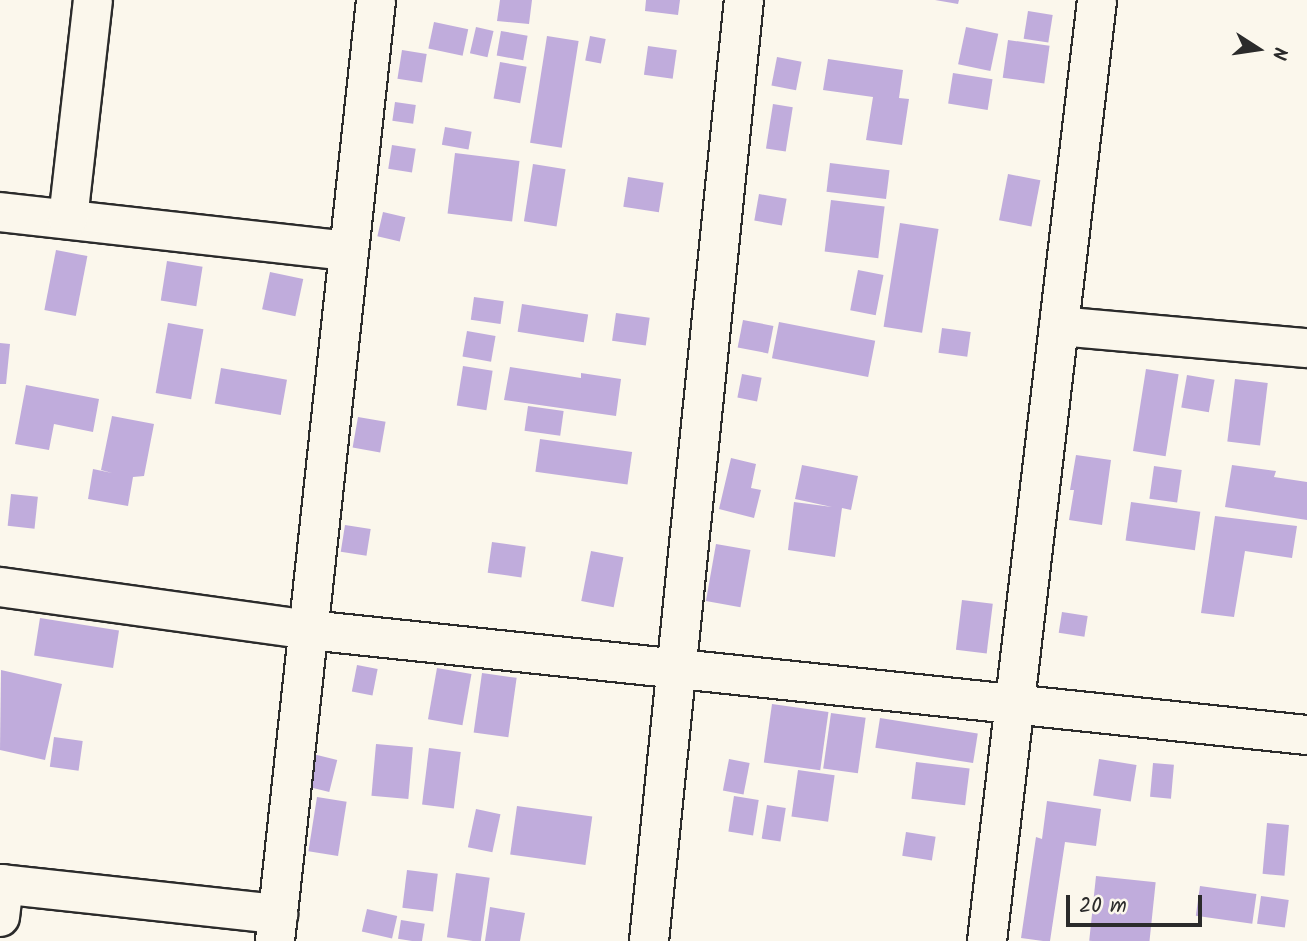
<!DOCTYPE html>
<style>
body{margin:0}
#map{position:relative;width:1307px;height:941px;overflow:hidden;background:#fbf7ec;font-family:Kalam,sans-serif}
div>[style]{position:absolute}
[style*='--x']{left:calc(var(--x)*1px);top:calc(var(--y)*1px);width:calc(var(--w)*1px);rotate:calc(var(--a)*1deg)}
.building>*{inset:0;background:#c0acdc;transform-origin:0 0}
.roads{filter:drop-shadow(2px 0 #2b2b2b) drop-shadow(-2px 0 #2b2b2b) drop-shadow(0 2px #2b2b2b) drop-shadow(0 -2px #2b2b2b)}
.street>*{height:38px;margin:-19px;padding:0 19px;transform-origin:19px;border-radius:19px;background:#fbf7ec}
span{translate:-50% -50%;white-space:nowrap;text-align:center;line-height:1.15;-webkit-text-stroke:6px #fbf7ec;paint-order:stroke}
.north{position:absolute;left:1223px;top:14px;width:70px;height:70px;-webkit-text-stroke:5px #fbf7ec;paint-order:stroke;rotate:102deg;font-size:19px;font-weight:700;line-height:28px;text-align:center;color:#2b2b2b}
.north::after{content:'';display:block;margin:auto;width:24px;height:32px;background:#2b2b2b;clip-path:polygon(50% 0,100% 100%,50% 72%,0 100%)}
.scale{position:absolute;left:1066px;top:895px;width:136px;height:32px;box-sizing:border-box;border:4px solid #2b2b2b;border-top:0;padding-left:9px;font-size:21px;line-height:24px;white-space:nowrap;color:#2b2b2b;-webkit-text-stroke:5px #fbf7ec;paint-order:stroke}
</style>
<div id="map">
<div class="building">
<div style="clip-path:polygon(500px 0,532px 0,529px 24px,497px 21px)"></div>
<div style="clip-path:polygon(646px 0,680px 0,678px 15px,645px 11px)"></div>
<div style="clip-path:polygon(935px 0,959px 0,958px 4px)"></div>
<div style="left:1028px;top:11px;width:25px;height:28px;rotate:9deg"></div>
<div style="left:434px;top:22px;width:35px;height:27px;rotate:12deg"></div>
<div style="left:476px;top:27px;width:18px;height:27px;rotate:13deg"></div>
<div style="left:966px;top:27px;width:33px;height:38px;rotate:12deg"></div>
<div style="left:501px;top:31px;width:27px;height:25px;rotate:10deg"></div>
<div style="left:547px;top:36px;width:32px;height:108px;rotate:9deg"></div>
<div style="left:590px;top:36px;width:16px;height:25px;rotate:11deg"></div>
<div style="left:1008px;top:40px;width:42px;height:38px;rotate:8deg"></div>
<div style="left:648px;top:46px;width:29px;height:29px;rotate:8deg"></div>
<div style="left:402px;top:50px;width:25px;height:29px;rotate:9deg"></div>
<div style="left:777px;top:57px;width:25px;height:29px;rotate:11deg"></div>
<div style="clip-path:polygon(828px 59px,903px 70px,899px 98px,909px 99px,902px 145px,866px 140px,873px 97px,823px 90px)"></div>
<div style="left:500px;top:62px;width:27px;height:37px;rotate:10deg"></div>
<div style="left:953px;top:73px;width:40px;height:31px;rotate:9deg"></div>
<div style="left:395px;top:102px;width:21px;height:19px;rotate:8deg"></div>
<div style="left:773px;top:104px;width:20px;height:45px;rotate:9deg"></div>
<div style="left:445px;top:127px;width:27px;height:18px;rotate:10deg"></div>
<div style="left:392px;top:145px;width:24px;height:24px;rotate:9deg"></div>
<div style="left:455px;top:153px;width:65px;height:61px;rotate:7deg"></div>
<div style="left:830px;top:163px;width:60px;height:29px;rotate:7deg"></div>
<div style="left:533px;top:164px;width:33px;height:58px;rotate:9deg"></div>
<div style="left:1008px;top:174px;width:33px;height:47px;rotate:11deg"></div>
<div style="left:628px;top:177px;width:36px;height:30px;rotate:9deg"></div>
<div style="left:759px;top:194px;width:28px;height:27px;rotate:10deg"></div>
<div style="left:831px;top:200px;width:54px;height:52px;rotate:7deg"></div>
<div style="left:383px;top:212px;width:23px;height:25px;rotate:13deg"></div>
<div style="left:900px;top:223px;width:39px;height:105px;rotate:9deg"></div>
<div style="left:56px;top:250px;width:32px;height:61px;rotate:11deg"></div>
<div style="left:167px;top:261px;width:36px;height:40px;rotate:9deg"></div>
<div style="left:858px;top:270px;width:26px;height:41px;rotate:11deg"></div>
<div style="left:270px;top:272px;width:34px;height:38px;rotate:12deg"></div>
<div style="left:474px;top:297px;width:30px;height:23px;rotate:8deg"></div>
<div style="left:522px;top:304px;width:67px;height:28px;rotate:9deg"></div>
<div style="left:616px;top:313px;width:34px;height:28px;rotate:8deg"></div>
<div style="left:743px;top:320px;width:31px;height:28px;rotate:11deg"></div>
<div style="left:779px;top:322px;width:98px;height:37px;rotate:11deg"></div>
<div style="left:168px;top:323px;width:36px;height:71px;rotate:10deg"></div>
<div style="left:942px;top:328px;width:29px;height:25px;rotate:8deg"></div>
<div style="left:467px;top:331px;width:29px;height:26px;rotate:10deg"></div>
<div style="clip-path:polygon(0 343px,10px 344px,6px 384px,0 384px)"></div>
<div style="left:463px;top:366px;width:30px;height:40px;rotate:9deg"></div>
<div style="clip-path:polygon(510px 367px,581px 378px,581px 373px,621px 379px,616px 416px,504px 400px)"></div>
<div style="left:221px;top:368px;width:67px;height:36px;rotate:10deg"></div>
<div style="left:1146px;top:369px;width:33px;height:83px;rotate:9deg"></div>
<div style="left:742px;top:374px;width:20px;height:24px;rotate:11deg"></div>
<div style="left:1187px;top:375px;width:28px;height:33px;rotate:10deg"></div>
<div style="left:1235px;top:379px;width:33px;height:63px;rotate:7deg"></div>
<div style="clip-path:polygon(26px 385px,99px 399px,93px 432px,54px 424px,49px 450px,15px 444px)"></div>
<div style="left:528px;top:406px;width:36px;height:25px;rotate:8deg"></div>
<div style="clip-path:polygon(112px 416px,154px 424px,144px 476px,133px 477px,128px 506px,88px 499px,93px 469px,112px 473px,101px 470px)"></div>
<div style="left:358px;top:417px;width:28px;height:31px;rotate:10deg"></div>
<div style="left:540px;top:439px;width:93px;height:33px;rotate:8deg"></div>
<div style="clip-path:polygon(1076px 455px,1111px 460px,1102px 525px,1069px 520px,1074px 490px,1070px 490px)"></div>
<div style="clip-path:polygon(731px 458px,756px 464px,751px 488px,761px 490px,754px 518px,719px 509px)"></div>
<div style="clip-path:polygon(802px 465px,858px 476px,851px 510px,842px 508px,835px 557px,788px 550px,794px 502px,832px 507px,795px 499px)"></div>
<div style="clip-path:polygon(1232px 465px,1276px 471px,1274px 477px,1307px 482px,1307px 520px,1225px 507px)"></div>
<div style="left:1154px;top:466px;width:28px;height:33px;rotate:8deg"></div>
<div style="left:11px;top:494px;width:27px;height:32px;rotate:6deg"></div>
<div style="left:1131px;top:502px;width:70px;height:39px;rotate:8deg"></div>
<div style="clip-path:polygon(1215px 516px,1297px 526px,1292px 558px,1245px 551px,1234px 617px,1201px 613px)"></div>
<div style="left:345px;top:525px;width:26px;height:27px;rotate:9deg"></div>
<div style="left:492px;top:542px;width:34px;height:31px;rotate:8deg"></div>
<div style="left:716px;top:544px;width:35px;height:58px;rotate:10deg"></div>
<div style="left:591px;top:551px;width:33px;height:51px;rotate:11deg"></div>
<div style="left:962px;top:600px;width:31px;height:50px;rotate:7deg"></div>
<div style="left:1062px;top:612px;width:26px;height:21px;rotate:9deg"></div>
<div style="left:40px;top:618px;width:80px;height:38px;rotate:9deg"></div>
<div style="left:357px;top:665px;width:21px;height:27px;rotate:11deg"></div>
<div style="left:437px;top:668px;width:35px;height:52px;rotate:10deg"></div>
<div style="clip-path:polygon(1px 670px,62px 684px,45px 760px,0 750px)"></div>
<div style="left:482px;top:673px;width:35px;height:60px;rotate:8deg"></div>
<div style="left:772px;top:704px;width:57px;height:59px;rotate:8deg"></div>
<div style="left:831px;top:713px;width:35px;height:56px;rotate:8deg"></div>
<div style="left:880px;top:718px;width:99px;height:30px;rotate:9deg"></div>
<div style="left:54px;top:737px;width:29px;height:30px;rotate:8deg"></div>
<div style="left:376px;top:744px;width:37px;height:52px;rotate:5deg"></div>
<div style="left:429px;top:748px;width:32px;height:57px;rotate:7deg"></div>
<div style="left:313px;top:754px;width:25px;height:33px;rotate:14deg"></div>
<div style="left:729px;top:759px;width:21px;height:32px;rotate:11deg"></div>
<div style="left:1099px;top:759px;width:38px;height:37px;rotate:9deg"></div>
<div style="left:916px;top:762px;width:54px;height:37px;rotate:7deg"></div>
<div style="left:1153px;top:763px;width:21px;height:34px;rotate:5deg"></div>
<div style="left:798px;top:770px;width:37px;height:47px;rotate:8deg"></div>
<div style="left:734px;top:796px;width:25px;height:36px;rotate:9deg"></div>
<div style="left:317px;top:797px;width:30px;height:55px;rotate:9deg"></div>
<div style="clip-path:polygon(1047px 801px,1101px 809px,1096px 846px,1065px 842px,1050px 941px,1043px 941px,1021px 938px,1036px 837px,1042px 839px)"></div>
<div style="left:767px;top:805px;width:19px;height:34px;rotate:9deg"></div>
<div style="left:517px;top:806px;width:76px;height:49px;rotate:8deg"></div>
<div style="left:476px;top:809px;width:25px;height:39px;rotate:12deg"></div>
<div style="left:1267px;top:823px;width:22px;height:51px;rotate:5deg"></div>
<div style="left:906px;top:832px;width:30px;height:24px;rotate:9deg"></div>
<div style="left:407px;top:870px;width:31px;height:38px;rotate:7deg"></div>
<div style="left:456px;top:873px;width:34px;height:65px;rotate:8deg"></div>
<div style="left:1096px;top:876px;width:60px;height:65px;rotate:6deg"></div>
<div style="left:1200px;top:886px;width:57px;height:30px;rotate:8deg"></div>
<div style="left:1261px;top:896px;width:28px;height:28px;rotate:8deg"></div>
<div style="clip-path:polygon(490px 907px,525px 913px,520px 941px,485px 941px)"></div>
<div style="left:367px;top:909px;width:31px;height:23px;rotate:13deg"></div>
<div style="left:401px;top:920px;width:24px;height:19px;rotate:9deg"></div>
</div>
<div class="roads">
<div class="street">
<div style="--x:0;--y:212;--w:351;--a:6.4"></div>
<div style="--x:68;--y:219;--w:220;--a:-83.5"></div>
<div style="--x:1059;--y:326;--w:249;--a:5.1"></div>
<div style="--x:0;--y:587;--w:312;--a:7.9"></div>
<div style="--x:309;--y:630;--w:1004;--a:6.01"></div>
<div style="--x:0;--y:884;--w:280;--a:6.2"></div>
<div style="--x:0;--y:917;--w:33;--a:-83"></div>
<div style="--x:275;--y:941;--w:946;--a:-83.87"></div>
<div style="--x:649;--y:941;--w:946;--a:-84.24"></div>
<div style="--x:987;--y:941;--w:947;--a:-83.33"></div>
</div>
</div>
<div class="north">N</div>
<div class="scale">20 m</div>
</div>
